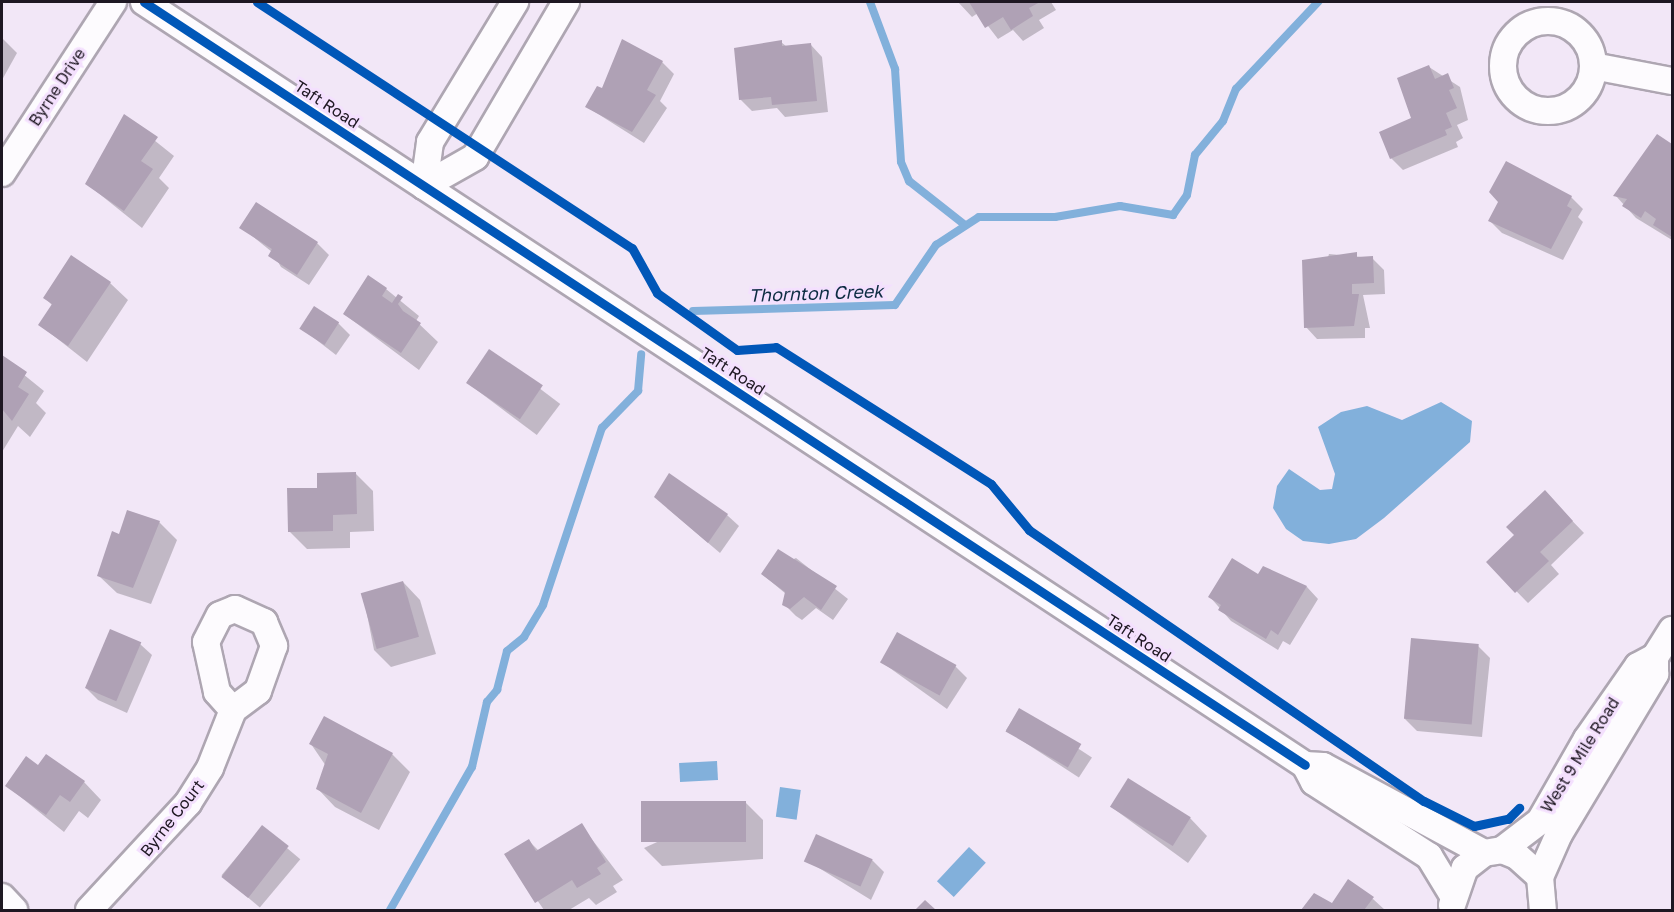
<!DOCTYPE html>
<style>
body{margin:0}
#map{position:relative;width:1674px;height:912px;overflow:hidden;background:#f2e7f7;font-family:"Golos Text",sans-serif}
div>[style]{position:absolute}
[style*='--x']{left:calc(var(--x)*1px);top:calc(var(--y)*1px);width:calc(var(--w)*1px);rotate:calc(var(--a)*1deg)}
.water>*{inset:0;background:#82b0db;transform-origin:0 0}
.shadow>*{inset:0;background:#0003;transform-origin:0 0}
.stream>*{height:8px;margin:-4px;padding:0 4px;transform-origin:4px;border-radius:4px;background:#82b0db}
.building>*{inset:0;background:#afa1b5;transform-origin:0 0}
.roads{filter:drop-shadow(2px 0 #aea6b2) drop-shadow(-2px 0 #aea6b2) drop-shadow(0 2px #aea6b2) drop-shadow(0 -2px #aea6b2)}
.minor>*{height:26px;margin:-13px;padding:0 13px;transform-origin:13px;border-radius:13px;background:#fdfbfe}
.minor>.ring{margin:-13px;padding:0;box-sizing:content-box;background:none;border:26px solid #fdfbfe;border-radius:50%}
.cycleway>*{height:9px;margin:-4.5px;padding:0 4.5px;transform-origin:4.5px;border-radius:4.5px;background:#0057b8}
span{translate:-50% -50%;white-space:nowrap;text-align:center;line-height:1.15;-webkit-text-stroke:6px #f4e0fe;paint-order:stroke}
.street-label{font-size:16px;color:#1e1722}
.water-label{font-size:18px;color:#0d2c42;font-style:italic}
.frame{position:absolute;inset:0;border:3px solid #1e1722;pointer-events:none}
</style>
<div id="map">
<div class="water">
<div style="clip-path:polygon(1441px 402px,1472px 421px,1470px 442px,1384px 518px,1356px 539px,1329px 544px,1303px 541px,1286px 529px,1273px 508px,1277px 486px,1289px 469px,1320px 490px,1332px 489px,1335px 474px,1318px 427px,1341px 412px,1367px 406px,1402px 420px)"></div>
<div style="left:717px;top:761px;width:19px;height:38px;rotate:87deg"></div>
<div style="left:780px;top:787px;width:21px;height:30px;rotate:8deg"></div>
<div style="left:969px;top:847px;width:23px;height:47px;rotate:43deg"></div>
</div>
<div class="shadow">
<div style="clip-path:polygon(958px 2px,1051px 2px,1056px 10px,1039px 20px,1044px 28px,1023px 41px,1013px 30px,998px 39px,978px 13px,972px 17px)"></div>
<div style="clip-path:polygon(2px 38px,17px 53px,2px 80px)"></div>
<div style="clip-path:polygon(781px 42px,787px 47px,811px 45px,822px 57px,828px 112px,785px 117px,777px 108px,752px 111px,740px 99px)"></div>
<div style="clip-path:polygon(662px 62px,674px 74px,660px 101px,667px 108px,644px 143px,587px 107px,603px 91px)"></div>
<div style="clip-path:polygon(1429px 67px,1460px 87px,1468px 120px,1457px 125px,1463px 138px,1456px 142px,1458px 147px,1403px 170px,1391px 158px,1412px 119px)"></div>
<div style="clip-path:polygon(124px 116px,174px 156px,159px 178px,169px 188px,142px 228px,87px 184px)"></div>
<div style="clip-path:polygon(1657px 136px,1672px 146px,1672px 240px,1636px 218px,1615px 195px)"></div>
<div style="clip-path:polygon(1571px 197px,1583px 209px,1578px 217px,1583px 222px,1563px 260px,1502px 233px,1490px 221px)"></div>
<div style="clip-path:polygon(241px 227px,317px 243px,329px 255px,309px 285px,281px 267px,272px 252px)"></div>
<div style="clip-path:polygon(1329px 254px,1372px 258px,1384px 270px,1385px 294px,1363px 295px,1370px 328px,1365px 328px,1365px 338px,1317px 339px,1306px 327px)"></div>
<div style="clip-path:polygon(110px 283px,128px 300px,87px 362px,40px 325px,53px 306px,45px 298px)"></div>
<div style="clip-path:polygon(386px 289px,419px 316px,416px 321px,438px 342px,419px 370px,344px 314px)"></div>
<div style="clip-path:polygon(338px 323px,350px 335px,336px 355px,301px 328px)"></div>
<div style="left:490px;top:351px;width:88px;height:39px;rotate:37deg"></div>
<div style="clip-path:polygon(2px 357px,44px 391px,36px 403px,46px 413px,30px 437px,18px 426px,2px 452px)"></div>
<div style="clip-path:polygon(356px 474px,373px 491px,374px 531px,350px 532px,350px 548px,307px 549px,289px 531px,319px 489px)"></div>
<div style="clip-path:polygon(1556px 504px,1584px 533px,1551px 565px,1559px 574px,1528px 603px,1488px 562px)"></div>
<div style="clip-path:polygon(667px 508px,727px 515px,739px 526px,720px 553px)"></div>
<div style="clip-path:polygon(159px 522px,177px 540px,151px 604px,117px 593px,99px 576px,120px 536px)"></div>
<div style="clip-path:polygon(796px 558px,848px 599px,833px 620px,816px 608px,802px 620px,796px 616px,784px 604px,786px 594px,762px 574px)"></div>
<div style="clip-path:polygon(1264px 568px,1307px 587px,1318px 599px,1290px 645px,1283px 641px,1278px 650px,1231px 621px,1210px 597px,1259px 576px)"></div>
<div style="clip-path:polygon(403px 582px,420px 600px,436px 654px,391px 667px,374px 650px,363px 594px)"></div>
<div style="clip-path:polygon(140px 644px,152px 655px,127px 713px,98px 700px,86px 688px)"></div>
<div style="clip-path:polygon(1478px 646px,1490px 658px,1482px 737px,1417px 731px,1405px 719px)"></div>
<div style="clip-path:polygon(880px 661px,955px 666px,967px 678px,947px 709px)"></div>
<div style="left:1019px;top:710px;width:87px;height:24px;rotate:33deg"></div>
<div style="clip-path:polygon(311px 744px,392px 754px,410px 772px,379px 830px,335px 807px,318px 789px,328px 769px)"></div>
<div style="clip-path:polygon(38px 767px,84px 782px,101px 800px,88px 818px,79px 811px,64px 832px,7px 786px)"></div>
<div style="clip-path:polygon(745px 802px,763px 820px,763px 859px,662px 866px,644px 848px)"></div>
<div style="clip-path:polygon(1110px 806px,1190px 818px,1207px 836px,1188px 863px)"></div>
<div style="clip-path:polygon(581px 825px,623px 880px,613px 886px,617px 892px,596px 905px,589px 898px,569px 910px,544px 910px,506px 855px,529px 841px,539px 851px)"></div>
<div style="left:262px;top:827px;width:50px;height:63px;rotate:40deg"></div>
<div style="clip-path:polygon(817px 836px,872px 860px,884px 872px,871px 900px,806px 860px)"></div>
<div style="clip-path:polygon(1314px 895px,1332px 905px,1373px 899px,1385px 910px,1303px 910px)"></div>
</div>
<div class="stream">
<div style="--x:870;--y:2;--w:72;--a:69.5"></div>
<div style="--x:895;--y:69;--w:93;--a:86.3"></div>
<div style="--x:901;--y:162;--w:21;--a:67"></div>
<div style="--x:909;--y:181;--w:71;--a:38.2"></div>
<div style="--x:693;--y:311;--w:202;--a:-1.7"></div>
<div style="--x:895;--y:305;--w:73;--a:-55.7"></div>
<div style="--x:936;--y:245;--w:51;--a:-33.1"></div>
<div style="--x:979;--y:217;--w:76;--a:0"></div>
<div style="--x:1055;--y:217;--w:66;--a:-9.6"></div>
<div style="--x:1120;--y:206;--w:54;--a:9.6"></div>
<div style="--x:1173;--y:215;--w:24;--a:-55"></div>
<div style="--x:1187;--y:195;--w:41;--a:-78.7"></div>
<div style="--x:1195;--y:155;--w:44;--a:-50.5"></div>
<div style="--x:1223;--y:121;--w:35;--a:-68"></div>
<div style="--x:1236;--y:89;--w:120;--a:-46.7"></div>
<div style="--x:390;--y:910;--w:165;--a:-60.2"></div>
<div style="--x:472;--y:767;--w:67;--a:-77"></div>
<div style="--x:487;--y:702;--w:16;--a:-50"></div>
<div style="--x:497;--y:690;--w:40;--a:-75.6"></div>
<div style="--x:507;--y:651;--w:22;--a:-39"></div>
<div style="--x:524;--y:637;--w:37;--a:-59"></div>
<div style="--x:543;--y:605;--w:187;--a:-71.6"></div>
<div style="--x:602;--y:428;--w:52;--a:-45.8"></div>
<div style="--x:638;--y:391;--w:37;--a:-85"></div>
</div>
<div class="building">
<div style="clip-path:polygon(969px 2px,1040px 2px,1029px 8px,1033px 16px,1011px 30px,1003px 17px,985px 28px)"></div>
<div style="clip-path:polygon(622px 39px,663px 61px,647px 90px,656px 95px,632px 132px,585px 107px,597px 86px,602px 88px)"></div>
<div style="clip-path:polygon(782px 40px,782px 46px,811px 43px,817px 101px,772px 105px,771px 97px,739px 100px,734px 48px)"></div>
<div style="clip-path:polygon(1429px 65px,1435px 79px,1448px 73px,1454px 88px,1449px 90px,1457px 108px,1446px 113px,1452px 127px,1445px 130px,1447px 135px,1390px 159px,1379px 132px,1411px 118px,1397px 78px)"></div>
<div style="clip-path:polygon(124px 114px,158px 137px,141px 161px,153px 169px,124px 211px,85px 184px)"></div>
<div style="clip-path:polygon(1657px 134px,1672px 144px,1672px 237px,1653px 225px,1656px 219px,1645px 211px,1641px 218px,1622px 206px,1627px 199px,1613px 196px)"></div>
<div style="clip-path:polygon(1506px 161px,1572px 196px,1567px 206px,1572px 209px,1551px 249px,1488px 221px,1498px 202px,1489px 192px)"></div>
<div style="clip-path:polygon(256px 202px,318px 242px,297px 275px,268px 256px,272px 249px,239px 228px)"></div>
<div style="clip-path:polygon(1357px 252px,1357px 257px,1373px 256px,1374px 283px,1352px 284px,1352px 294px,1359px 294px,1354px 326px,1304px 328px,1302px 260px)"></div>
<div style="clip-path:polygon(71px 255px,111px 282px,68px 346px,38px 325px,52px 304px,43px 298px)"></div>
<div style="clip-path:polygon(368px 275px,387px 288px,382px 296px,392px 303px,398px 294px,403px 297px,398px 304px,403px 311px,421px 323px,401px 353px,343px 314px)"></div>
<div style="left:314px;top:306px;width:30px;height:27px;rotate:33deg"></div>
<div style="left:489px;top:349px;width:65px;height:41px;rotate:34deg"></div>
<div style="clip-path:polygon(2px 355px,27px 372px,18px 387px,29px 394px,12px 421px,2px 409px)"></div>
<div style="clip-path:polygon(356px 472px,357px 514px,333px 515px,333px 531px,288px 532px,287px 488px,317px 488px,317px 473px)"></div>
<div style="clip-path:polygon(669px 473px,728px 514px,708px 543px,654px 497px)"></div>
<div style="clip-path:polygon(1545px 490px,1573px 521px,1540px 552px,1549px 561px,1515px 593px,1486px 562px,1514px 535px,1506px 527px)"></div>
<div style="clip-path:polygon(127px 510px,160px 521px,133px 588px,97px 576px,112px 531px,119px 534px)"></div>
<div style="clip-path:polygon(778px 549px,837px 586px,821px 610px,804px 597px,790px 609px,782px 605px,785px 592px,761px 574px)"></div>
<div style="clip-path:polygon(1232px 558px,1258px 574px,1263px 566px,1307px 586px,1278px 635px,1271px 630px,1266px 639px,1218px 610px,1221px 605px,1208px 597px)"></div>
<div style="left:403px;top:581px;width:58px;height:44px;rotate:74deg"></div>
<div style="left:110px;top:629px;width:34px;height:64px;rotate:23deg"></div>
<div style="left:897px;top:632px;width:68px;height:35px;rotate:29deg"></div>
<div style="left:1411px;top:638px;width:68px;height:81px;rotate:5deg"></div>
<div style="left:1019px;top:708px;width:72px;height:27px;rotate:30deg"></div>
<div style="clip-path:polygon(324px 716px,393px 753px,361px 813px,316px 789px,328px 754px,309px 744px)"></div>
<div style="clip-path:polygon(46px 754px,85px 781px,70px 802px,60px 795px,46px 815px,5px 786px,26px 756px,38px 765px)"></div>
<div style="left:1128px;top:778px;width:74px;height:34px;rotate:32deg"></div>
<div style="left:746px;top:801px;width:41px;height:105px;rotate:90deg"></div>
<div style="clip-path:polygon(582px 823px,606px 862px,597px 868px,601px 874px,577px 888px,572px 880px,535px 903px,504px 854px,529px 839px,536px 851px)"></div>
<div style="left:262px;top:825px;width:34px;height:66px;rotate:38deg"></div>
<div style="left:816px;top:834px;width:62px;height:30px;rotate:24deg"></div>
<div style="clip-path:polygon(1348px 879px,1374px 897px,1364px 910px,1301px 910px,1314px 893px,1332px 903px)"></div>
<div style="clip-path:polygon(925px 900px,936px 910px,915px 910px)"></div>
</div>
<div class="roads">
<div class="minor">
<div style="--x:144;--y:2;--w:1389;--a:33.31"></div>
<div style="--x:1305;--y:765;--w:19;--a:62"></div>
<div style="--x:1314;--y:782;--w:137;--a:32.8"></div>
<div style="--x:1429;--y:856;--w:44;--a:58.8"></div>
<div class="ring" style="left:1503px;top:21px;width:64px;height:64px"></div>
<div style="--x:1593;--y:66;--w:80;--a:10.8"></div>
<div style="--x:2;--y:173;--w:204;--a:-57"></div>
<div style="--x:424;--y:186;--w:59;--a:-29.6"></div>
<div style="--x:475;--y:157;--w:180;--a:-59.6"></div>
<div style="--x:424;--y:186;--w:44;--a:-82.2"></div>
<div style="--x:430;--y:142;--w:164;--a:-58.7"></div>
<div style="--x:235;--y:609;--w:32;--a:24"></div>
<div style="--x:264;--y:622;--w:26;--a:67"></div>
<div style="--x:274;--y:646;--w:48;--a:109.6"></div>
<div style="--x:258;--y:691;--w:31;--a:143"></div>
<div style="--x:233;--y:710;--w:24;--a:-132"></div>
<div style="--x:217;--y:692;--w:51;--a:-102.4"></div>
<div style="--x:206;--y:642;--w:30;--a:-63"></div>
<div style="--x:220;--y:615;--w:16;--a:-22"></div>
<div style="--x:1305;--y:765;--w:18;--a:3"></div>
<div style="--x:1323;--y:766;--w:183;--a:28.4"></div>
<div style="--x:1502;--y:850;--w:48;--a:-37.3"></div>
<div style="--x:1540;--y:821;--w:95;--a:-60.2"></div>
<div style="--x:1587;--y:739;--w:89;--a:-55.1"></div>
<div style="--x:1638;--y:666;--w:19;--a:-28"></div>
<div style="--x:1655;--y:657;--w:32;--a:-58"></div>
<div style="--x:1540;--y:877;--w:47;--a:-66.2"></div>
<div style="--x:1559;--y:834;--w:187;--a:-59"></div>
<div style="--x:1655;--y:674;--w:17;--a:-90"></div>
<div style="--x:2;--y:897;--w:18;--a:47"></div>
<div style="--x:1452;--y:905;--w:39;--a:-71"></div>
<div style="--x:1465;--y:868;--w:24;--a:-38"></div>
<div style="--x:1484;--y:853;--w:18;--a:-9"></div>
<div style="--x:1502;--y:850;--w:16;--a:22"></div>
<div style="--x:1517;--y:856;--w:31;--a:42"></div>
<div style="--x:1540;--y:877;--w:33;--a:85"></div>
<div style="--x:89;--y:910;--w:146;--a:-47.2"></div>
<div style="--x:188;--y:803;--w:41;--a:-57.8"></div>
<div style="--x:210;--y:768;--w:62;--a:-68.4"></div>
</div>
</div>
<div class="cycleway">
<div style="--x:144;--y:2;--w:1389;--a:33.31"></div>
<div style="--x:257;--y:2;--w:448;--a:33.3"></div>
<div style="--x:632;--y:248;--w:51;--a:60.9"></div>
<div style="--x:657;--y:293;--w:98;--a:35.5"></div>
<div style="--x:737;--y:350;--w:39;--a:-4"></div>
<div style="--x:776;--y:347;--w:255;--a:32.5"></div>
<div style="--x:991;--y:484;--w:60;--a:50.4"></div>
<div style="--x:1029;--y:530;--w:479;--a:34.5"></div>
<div style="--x:1424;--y:801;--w:56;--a:26.6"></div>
<div style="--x:1474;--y:826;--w:35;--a:-12"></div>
<div style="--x:1508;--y:819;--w:16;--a:-45"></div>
</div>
<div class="street-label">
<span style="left:57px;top:87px;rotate:-57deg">Byrne Drive</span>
<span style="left:327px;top:104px;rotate:33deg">Taft Road</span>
<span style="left:733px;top:371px;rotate:33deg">Taft Road</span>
<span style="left:1139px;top:638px;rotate:33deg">Taft Road</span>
<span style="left:1580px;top:755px;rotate:-58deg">West 9 Mile Road</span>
<span style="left:172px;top:818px;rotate:-52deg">Byrne Court</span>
</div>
<div class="water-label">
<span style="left:816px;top:293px;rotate:-2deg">Thornton Creek</span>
</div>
<div class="frame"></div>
</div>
